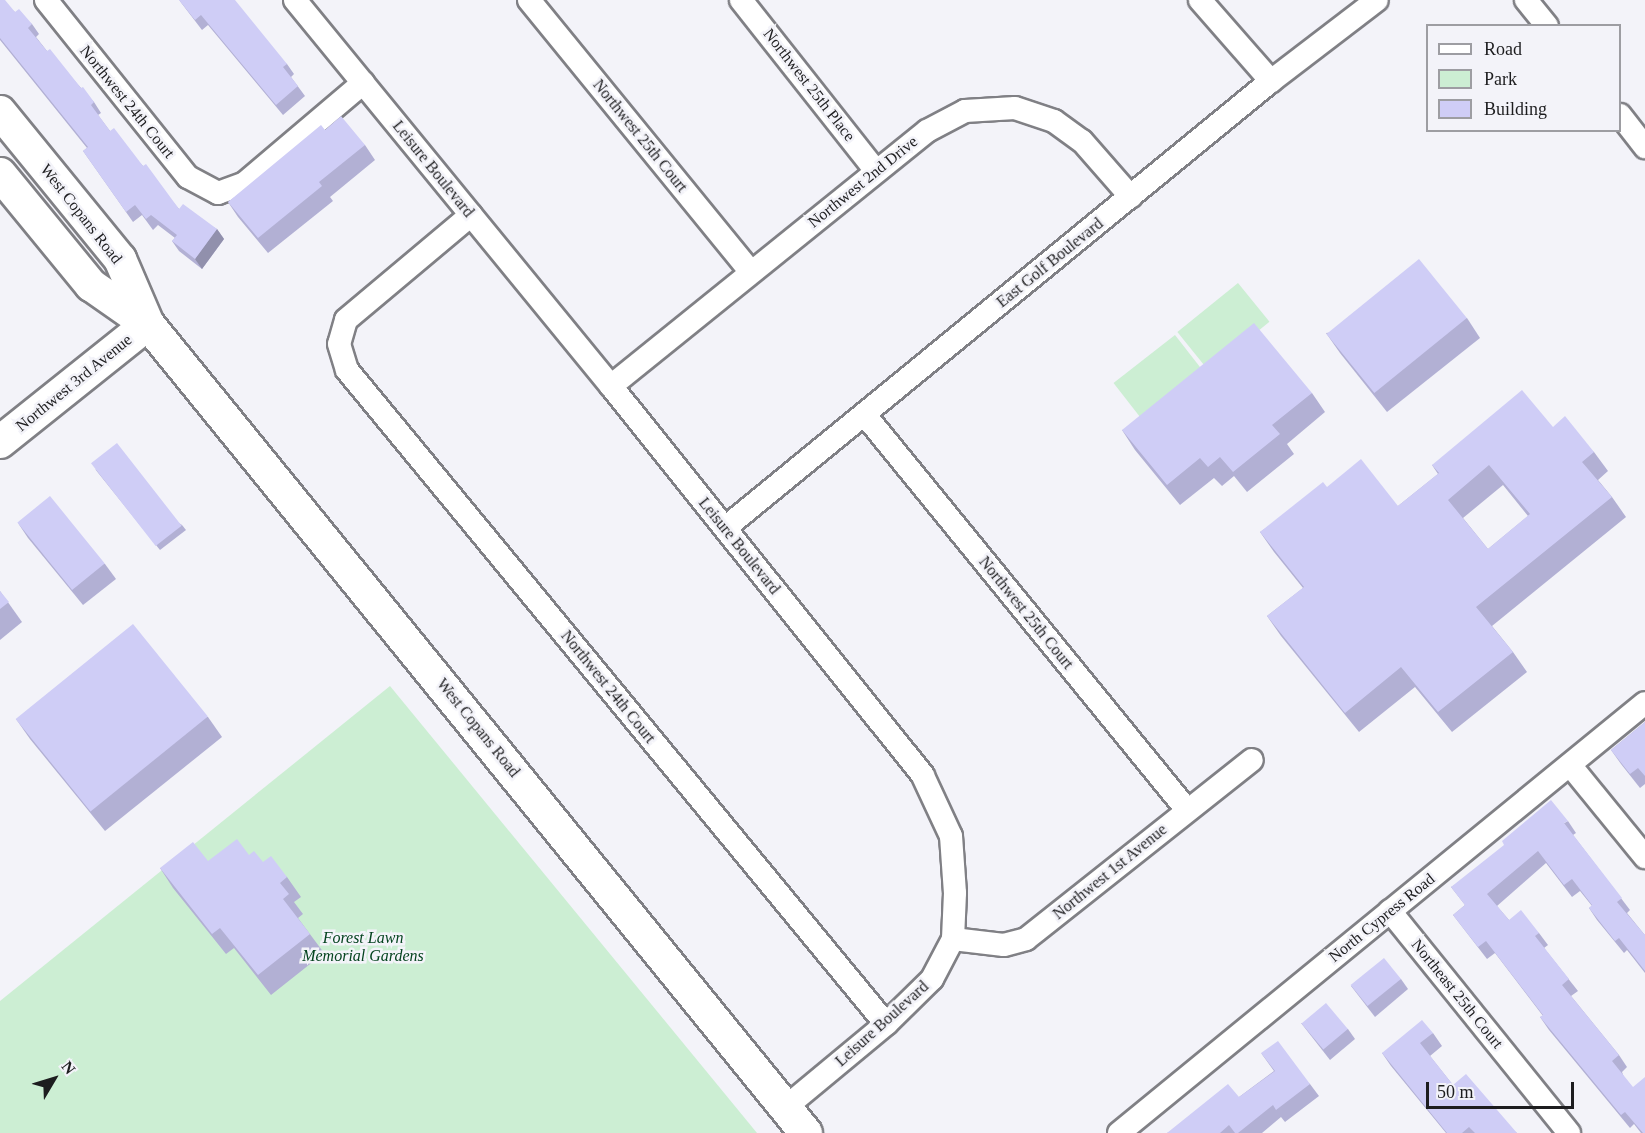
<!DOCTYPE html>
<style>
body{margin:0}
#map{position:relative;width:1645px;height:1133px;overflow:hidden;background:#f3f3f9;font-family:Georgia,serif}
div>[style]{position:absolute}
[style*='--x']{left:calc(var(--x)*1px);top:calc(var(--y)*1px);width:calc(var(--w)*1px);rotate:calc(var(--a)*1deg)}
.green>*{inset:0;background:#cceed3;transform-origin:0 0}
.roads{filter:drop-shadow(2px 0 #808085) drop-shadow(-2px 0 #808085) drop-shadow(0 2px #808085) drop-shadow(0 -2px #808085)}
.street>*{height:22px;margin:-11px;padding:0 11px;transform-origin:11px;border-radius:11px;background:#fff}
.secondary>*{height:32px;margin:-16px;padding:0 16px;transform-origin:16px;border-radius:16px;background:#fff}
.wall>*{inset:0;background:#b2b0d4}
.shaded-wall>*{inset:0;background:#9190ac}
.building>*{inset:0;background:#cfcdf6;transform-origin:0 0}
span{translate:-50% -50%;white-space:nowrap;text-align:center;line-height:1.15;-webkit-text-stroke:5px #f3f3f9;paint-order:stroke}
.street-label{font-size:16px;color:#1d1d1f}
.park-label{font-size:16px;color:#05441f;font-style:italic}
.legend{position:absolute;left:1426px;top:24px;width:195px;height:108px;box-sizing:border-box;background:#f3f3f9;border:2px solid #9d9da2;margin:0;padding:8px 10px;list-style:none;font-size:18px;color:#1d1d1f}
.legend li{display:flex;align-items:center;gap:12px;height:30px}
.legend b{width:30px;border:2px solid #9d9da2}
.north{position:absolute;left:24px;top:1049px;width:60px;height:60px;-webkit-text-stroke:4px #f3f3f9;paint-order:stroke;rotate:52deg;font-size:16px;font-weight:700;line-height:24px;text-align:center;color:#1d1d1f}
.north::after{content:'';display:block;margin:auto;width:21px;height:27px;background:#1d1d1f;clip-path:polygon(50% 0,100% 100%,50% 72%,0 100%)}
.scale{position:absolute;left:1426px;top:1082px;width:148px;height:27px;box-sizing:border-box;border:3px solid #1d1d1f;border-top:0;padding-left:8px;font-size:18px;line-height:21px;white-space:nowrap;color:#1d1d1f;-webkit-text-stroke:4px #f3f3f9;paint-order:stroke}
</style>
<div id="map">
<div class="green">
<div style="left:1238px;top:283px;width:50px;height:78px;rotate:51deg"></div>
<div style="left:1175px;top:335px;width:50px;height:78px;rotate:52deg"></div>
<div style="clip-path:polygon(390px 686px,757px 1133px,0 1133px,0 1001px)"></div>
</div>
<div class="roads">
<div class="street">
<div style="--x:46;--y:0;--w:227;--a:51.3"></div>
<div style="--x:188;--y:177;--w:34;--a:28"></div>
<div style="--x:218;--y:193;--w:29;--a:-20"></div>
<div style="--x:245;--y:183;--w:155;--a:-40.3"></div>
<div style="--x:295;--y:0;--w:499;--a:50.7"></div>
<div style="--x:611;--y:386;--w:499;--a:51.3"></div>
<div style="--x:923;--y:776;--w:66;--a:65"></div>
<div style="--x:951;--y:836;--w:57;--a:86"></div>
<div style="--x:955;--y:893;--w:46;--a:92.5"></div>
<div style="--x:953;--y:939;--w:45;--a:117.7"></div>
<div style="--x:932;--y:979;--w:64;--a:135.6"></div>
<div style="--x:886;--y:1024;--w:130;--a:140.3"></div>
<div style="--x:529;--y:0;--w:351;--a:50.8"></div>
<div style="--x:741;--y:0;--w:218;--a:51.7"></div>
<div style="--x:1200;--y:0;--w:108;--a:48.8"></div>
<div style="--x:1526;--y:0;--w:33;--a:51"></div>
<div style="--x:1620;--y:115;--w:41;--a:52"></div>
<div style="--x:471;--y:215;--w:163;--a:140"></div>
<div style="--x:346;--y:320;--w:25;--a:106"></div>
<div style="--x:339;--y:344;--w:27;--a:73"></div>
<div style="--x:347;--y:370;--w:847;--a:50.51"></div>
<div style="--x:611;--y:386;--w:406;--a:-38.9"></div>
<div style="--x:927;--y:131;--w:43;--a:-27.8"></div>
<div style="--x:965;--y:111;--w:50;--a:-3.4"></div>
<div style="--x:1015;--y:108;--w:41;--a:18.4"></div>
<div style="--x:1054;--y:121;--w:34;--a:36"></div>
<div style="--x:1082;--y:141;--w:74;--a:48.8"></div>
<div style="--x:865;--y:415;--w:510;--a:50.81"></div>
<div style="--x:725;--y:528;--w:706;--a:-39.31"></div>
<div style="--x:1271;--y:81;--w:133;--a:-37.4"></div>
<div style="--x:1570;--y:765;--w:119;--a:50.8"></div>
<div style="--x:1390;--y:911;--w:285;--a:51.1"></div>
<div style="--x:953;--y:939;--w:51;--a:6.7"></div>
<div style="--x:1004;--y:945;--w:23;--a:-15"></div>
<div style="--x:1026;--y:939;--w:288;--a:-38.4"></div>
<div style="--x:1119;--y:1133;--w:679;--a:-39.27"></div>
</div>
<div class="secondary">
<div style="--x:0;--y:112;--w:190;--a:50.8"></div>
<div style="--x:120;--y:259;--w:71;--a:66.7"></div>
<div style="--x:148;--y:324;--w:1043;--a:50.88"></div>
<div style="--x:0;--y:174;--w:144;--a:50.7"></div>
<div style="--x:91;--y:285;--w:68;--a:34.9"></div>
<div style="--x:0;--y:442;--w:189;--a:-38.6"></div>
</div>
</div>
<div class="wall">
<div style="clip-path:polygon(0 0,15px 12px,32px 24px,39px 34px,36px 37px,47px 51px,94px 102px,101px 113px,98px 115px,110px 131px,143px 166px,179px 209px,217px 229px,224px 239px,202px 269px,179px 251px,172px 241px,175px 238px,158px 225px,153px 230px,142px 215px,133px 222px,83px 151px,87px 148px,0 40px)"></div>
<div style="clip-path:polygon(179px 0,287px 64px,294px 74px,291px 77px,305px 96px,283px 115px,208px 25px,202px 30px)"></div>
<div style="clip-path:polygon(325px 130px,365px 145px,375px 160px,330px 197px,333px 201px,268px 253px,238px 217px,228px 202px)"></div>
<div style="clip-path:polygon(1467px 318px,1480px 338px,1387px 412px,1340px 353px,1326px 333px)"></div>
<div style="clip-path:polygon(1312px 393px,1325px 412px,1287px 444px,1294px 454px,1247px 492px,1234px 476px,1222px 486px,1214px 478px,1180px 505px,1135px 450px,1122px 430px)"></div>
<div style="clip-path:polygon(evenodd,1553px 427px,1594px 452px,1608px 471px,1598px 480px,1612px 497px,1626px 517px,1492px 626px,1513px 652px,1527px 672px,1452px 732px,1415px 687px,1359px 732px,1281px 636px,1267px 616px,1303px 588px,1274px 552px,1260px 532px,1327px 487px,1398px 506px,1438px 474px,1432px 465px,1553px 427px,1503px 485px,1528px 516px,1488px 549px,1463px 518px,1503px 485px)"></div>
<div style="clip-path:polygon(95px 469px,182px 525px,186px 530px,160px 550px)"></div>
<div style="clip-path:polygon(18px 523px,105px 564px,116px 579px,83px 605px,28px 538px)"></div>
<div style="clip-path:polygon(0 591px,22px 622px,0 640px)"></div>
<div style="clip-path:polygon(208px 717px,222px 737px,105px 831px,30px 739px,16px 719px)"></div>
<div style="clip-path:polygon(1645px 722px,1645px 784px,1640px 788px,1621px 764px,1611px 750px)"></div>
<div style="clip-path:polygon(1568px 821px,1576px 833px,1573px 835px,1630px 910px,1627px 913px,1644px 934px,1645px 934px,1645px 973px,1627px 950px,1624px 953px,1597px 920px,1589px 908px,1592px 906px,1580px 891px,1572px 897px,1546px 863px,1497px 906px,1509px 920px,1539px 933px,1548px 945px,1544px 948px,1578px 991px,1571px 996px,1619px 1055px,1627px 1067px,1622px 1072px,1645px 1133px,1641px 1133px,1634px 1124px,1630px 1128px,1549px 1030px,1540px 1017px,1543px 1016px,1495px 953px,1487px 959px,1453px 915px,1465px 905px,1451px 887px)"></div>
<div style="clip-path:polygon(208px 861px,263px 862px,287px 877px,301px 897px,294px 902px,303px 914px,298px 918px,324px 953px,271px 995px,234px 948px,226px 954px,173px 888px,160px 868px)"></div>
<div style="clip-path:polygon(1401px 979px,1408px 989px,1375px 1017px,1351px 986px)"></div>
<div style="clip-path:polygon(1301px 1023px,1348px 1029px,1355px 1039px,1330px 1060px)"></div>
<div style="clip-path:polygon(1433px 1033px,1442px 1046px,1430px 1056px,1453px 1085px,1517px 1133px,1446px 1133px,1391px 1066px,1382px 1053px)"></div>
<div style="clip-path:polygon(1261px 1053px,1310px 1084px,1319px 1096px,1285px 1122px,1281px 1117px,1262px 1133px,1167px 1133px,1239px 1097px,1274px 1071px)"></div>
</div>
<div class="shaded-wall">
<div style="clip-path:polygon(217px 229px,224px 239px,202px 269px,195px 259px)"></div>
</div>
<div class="building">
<div style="clip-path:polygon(0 0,5px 0,15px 12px,19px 9px,32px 24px,28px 28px,47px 51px,50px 49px,81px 88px,83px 87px,94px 102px,91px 105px,110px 131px,114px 128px,143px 166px,146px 164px,179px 209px,183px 204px,217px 229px,195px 259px,172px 241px,177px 235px,151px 215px,146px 219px,135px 205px,126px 212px,83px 151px,88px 147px,0 38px)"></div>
<div style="clip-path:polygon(179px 0,235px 0,287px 64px,283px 67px,298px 86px,276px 105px,201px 15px,195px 20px)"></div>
<div style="clip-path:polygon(341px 116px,365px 145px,319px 182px,322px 186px,258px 238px,228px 202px,321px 125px,325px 130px)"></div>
<div style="left:1419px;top:259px;width:76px;height:119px;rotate:51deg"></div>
<div style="clip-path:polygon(1254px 323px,1312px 393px,1272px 425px,1280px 434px,1233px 472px,1220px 457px,1208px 467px,1200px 458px,1167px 485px,1122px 430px)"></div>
<div style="clip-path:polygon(evenodd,1522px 390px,1553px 427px,1565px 416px,1594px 452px,1582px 462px,1612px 497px,1476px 607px,1513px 652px,1438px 712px,1401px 667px,1345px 713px,1267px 616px,1304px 587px,1260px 532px,1323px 482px,1327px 487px,1361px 459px,1398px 506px,1439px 473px,1432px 465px,1522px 390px,1489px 465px,1530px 514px,1488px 549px,1448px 500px,1489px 465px)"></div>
<div style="left:117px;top:443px;width:105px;height:33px;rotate:52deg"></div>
<div style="left:50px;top:496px;width:87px;height:42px;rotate:51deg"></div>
<div style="clip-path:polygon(0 591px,9px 602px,0 609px)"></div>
<div style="left:133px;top:624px;width:119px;height:151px;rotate:51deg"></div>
<div style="clip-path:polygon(1645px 722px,1645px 776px,1638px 768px,1630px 774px,1611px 750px)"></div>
<div style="clip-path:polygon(1551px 800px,1568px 821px,1564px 823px,1622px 898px,1617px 902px,1644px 934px,1645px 934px,1645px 971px,1619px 938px,1615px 941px,1589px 908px,1592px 905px,1572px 879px,1564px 885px,1538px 851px,1487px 894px,1509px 920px,1521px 910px,1539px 933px,1535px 936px,1569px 979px,1562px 985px,1619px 1055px,1612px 1061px,1633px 1087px,1645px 1077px,1645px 1133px,1643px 1133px,1625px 1112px,1621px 1115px,1540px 1017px,1543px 1015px,1486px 941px,1478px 947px,1453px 915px,1465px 905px,1451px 887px,1504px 845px,1502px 841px)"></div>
<div style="clip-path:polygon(237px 839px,249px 855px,254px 851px,263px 862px,271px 856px,287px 877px,280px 883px,289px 894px,283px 899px,310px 934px,258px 975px,220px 928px,212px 934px,160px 868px,193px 842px,208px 861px)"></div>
<div style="left:1384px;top:958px;width:27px;height:43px;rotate:51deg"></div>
<div style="left:1326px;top:1003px;width:34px;height:32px;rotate:50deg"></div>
<div style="clip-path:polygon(1422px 1020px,1433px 1033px,1420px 1043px,1453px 1085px,1466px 1074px,1517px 1133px,1475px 1133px,1469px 1127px,1462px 1133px,1447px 1133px,1382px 1053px)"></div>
<div style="clip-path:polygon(1278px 1041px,1310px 1084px,1276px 1110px,1273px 1105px,1238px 1133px,1235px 1133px,1229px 1125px,1220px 1133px,1167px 1133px,1228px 1084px,1239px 1097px,1275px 1071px,1261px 1053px)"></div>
</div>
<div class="street-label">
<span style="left:809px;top:85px;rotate:52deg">Northwest 25th Place</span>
<span style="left:127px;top:102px;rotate:51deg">Northwest 24th Court</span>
<span style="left:640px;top:136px;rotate:51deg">Northwest 25th Court</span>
<span style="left:433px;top:169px;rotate:51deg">Leisure Boulevard</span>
<span style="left:863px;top:182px;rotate:-39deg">Northwest 2nd Drive</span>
<span style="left:81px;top:214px;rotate:52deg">West Copans Road</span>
<span style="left:1050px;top:263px;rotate:-39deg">East Golf Boulevard</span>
<span style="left:74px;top:383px;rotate:-39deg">Northwest 3rd Avenue</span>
<span style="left:739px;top:546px;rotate:51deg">Leisure Boulevard</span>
<span style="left:1026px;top:613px;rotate:51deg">Northwest 25th Court</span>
<span style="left:608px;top:687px;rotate:51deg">Northwest 24th Court</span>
<span style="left:478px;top:728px;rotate:51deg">West Copans Road</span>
<span style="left:1110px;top:872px;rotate:-39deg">Northwest 1st Avenue</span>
<span style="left:1382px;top:918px;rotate:-39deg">North Cypress Road</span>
<span style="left:1457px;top:994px;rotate:51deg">Northeast 25th Court</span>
<span style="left:882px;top:1024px;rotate:-42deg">Leisure Boulevard</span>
</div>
<div class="park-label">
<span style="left:363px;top:947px">Forest Lawn<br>Memorial Gardens</span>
</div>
<ul class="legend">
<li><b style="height:8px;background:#fff"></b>Road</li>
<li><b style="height:16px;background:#cceed3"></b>Park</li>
<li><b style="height:16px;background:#cfcdf6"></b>Building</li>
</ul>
<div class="north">N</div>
<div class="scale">50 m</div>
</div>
